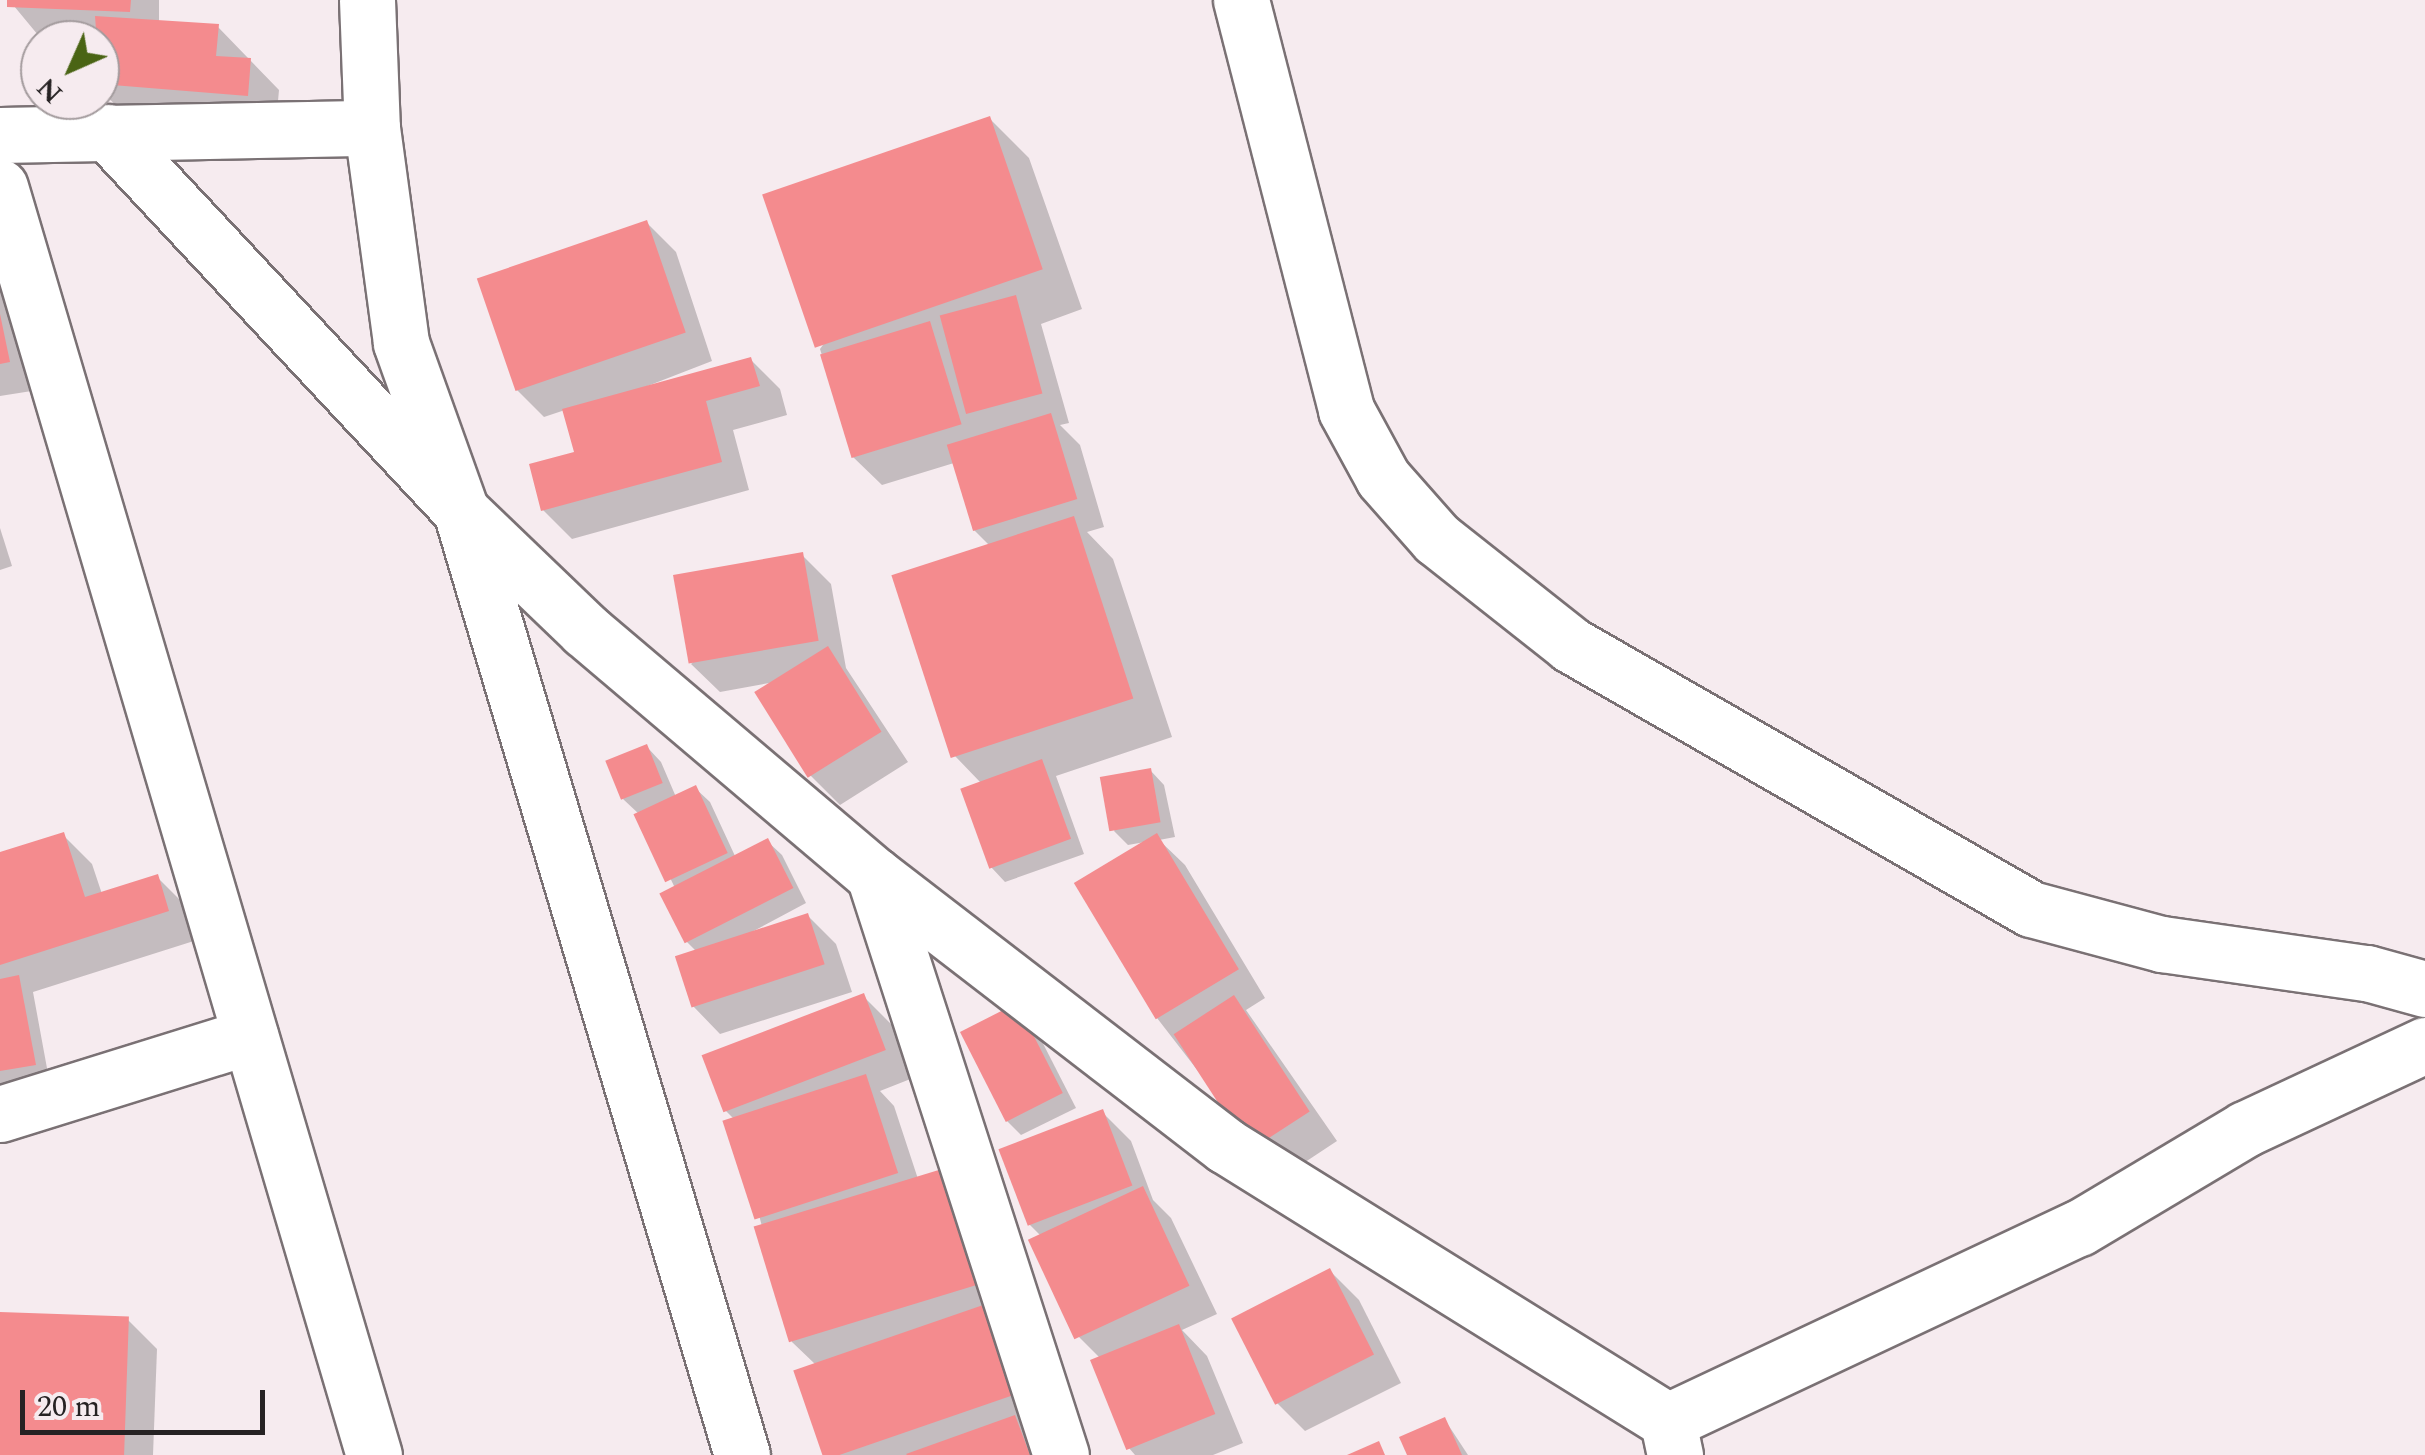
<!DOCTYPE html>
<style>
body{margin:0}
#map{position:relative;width:2425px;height:1455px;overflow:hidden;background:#f6ebef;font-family:Spectral,serif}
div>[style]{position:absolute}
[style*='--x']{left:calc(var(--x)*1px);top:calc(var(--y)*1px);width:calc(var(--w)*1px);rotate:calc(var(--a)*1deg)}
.shadow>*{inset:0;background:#0003}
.building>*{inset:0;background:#f48b8e;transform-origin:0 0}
.roads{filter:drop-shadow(2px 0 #7a7174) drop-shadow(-2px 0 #7a7174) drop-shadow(0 2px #7a7174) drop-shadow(0 -2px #7a7174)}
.street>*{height:55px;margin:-27.5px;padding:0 27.5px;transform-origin:27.5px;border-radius:27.5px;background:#fff}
span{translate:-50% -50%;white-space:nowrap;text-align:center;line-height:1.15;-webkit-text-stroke:8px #f6ebef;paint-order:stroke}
.north{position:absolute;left:20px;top:20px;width:100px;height:100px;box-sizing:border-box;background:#f6ebef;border:2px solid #a39b9d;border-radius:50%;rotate:225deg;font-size:28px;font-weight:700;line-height:40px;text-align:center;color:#262223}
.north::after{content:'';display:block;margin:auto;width:35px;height:45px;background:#4a6414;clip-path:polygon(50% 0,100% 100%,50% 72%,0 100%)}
.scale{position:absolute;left:20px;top:1390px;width:245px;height:45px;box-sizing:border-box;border:5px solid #262223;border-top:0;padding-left:12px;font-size:30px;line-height:35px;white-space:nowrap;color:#262223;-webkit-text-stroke:8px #f6ebef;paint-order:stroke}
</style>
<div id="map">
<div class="shadow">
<div style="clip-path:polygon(9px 0,159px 0,159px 22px,217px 26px,279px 90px,276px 123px,122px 111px,100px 90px,100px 40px,38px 35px)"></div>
<div style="clip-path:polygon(989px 118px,1029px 158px,1082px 309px,1041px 324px,1069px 423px,1060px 425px,1080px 445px,1104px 527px,1087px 532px,1113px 559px,1172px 737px,1056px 776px,1084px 854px,1005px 882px,991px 867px,981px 783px,955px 756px,990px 546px,973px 529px,954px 463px,882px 485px,853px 457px,820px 349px)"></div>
<div style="clip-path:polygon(647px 223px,676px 252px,712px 361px,632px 392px,751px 360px,780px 389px,787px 415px,733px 430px,749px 490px,572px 539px,543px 510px,577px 453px,565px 410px,544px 417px,515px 388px)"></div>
<div style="clip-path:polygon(0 254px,38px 390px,0 396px)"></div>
<div style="clip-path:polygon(0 528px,12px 566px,0 570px)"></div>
<div style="clip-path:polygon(802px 555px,831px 584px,846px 668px,908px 762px,840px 805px,811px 776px,758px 693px,775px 682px,720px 692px,691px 664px)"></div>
<div style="clip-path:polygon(647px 747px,661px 762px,676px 797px,695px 788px,710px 802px,735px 856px,767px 841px,782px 855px,806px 903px,748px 934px,808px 916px,836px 944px,852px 992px,720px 1034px,692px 1005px,696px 951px,685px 940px,674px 886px,640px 815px,623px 799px)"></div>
<div style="clip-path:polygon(1150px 770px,1164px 785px,1175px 837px,1159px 840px,1185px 865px,1265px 998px,1246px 1010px,1337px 1141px,1281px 1178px,1157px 1018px,1145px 842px,1128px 845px,1114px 831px)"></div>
<div style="clip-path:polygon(63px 835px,92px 864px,102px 894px,157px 877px,186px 906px,197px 940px,33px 992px,49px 1079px,0 1088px,0 855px)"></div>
<div style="clip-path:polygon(863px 996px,892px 1025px,913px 1078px,880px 1091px,894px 1106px,918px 1179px,941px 1172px,1047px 1455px,826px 1455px,796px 1371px,815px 1364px,792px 1342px,734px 1119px,725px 1110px)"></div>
<div style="clip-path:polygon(1031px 1020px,1076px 1108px,1021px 1135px,1006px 1120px)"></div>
<div style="clip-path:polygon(1102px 1112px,1131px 1141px,1153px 1200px,1171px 1218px,1217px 1314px,1182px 1330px,1207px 1356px,1243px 1443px,1213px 1455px,1135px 1455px,1129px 1448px,1100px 1358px,1079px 1337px,1042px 1237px,1029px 1224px)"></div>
<div style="clip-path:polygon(1330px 1271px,1359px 1300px,1401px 1383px,1305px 1431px,1276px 1402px)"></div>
<div style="clip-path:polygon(0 1315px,128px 1320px,157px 1349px,153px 1455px,0 1455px)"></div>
<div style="clip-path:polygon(1445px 1420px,1468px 1455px,1410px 1455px)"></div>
</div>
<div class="building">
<div style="clip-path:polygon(7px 0,131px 0,130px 12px,7px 7px)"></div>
<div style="clip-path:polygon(95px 16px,219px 24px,216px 56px,251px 58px,248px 96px,100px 84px)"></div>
<div style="left:990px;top:116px;width:162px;height:241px;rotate:71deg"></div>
<div style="left:647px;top:220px;width:119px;height:180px;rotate:71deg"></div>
<div style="left:1016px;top:295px;width:102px;height:79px;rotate:75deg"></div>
<div style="clip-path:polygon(0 314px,10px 362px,0 364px)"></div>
<div style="left:930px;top:321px;width:108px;height:115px;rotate:73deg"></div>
<div style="clip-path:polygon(751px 357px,760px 386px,706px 401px,722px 462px,541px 511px,529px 464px,574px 452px,562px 409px)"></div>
<div style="left:1051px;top:413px;width:90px;height:109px;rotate:73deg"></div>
<div style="left:1074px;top:516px;width:192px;height:192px;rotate:72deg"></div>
<div style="left:803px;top:552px;width:90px;height:132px;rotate:80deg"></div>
<div style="left:828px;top:646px;width:101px;height:87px;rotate:58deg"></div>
<div style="left:647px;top:744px;width:42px;height:45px;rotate:68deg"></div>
<div style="left:1042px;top:759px;width:85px;height:87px;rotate:70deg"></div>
<div style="left:1151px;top:768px;width:55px;height:52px;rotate:80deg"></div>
<div style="left:696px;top:785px;width:75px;height:69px;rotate:65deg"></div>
<div style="clip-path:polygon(64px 832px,85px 897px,158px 874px,169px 911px,0 965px,0 852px)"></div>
<div style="left:1157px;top:833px;width:159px;height:97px;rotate:59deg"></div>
<div style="left:768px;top:838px;width:56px;height:122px;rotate:63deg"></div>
<div style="left:808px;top:913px;width:54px;height:140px;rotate:72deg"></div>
<div style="clip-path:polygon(19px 975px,36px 1065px,0 1071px,0 979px)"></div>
<div style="left:864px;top:993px;width:61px;height:174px;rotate:69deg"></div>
<div style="left:1234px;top:995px;width:139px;height:72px;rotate:57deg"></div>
<div style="left:1017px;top:1003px;width:101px;height:64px;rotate:63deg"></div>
<div style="left:866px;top:1074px;width:104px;height:151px;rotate:72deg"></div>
<div style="left:1103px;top:1109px;width:82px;height:112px;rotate:69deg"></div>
<div style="left:942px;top:1169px;width:121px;height:197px;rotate:73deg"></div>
<div style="left:1143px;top:1186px;width:110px;height:127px;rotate:65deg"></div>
<div style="left:1330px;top:1268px;width:97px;height:111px;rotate:63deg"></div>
<div style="left:989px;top:1303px;width:95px;height:207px;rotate:71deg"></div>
<div style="left:0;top:1312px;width:129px;height:143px;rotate:2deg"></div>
<div style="left:1179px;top:1324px;width:97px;height:96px;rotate:68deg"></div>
<div style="clip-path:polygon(1015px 1415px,1030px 1455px,907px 1455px,906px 1454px)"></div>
<div style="clip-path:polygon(1445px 1417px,1462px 1455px,1407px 1455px,1399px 1437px)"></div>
<div style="clip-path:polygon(1379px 1441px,1385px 1455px,1347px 1455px)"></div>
</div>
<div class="roads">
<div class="street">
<div style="--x:367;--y:0;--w:128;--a:87.8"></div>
<div style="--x:372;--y:128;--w:217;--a:82.3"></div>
<div style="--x:401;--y:343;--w:178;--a:70.3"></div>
<div style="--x:461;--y:511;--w:985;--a:73.42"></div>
<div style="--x:1241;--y:0;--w:423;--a:75.6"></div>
<div style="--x:1346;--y:410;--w:77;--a:61.4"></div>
<div style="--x:1383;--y:478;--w:81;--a:48.5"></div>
<div style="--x:1437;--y:539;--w:171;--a:38.3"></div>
<div style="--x:1571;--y:645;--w:530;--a:29.85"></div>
<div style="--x:2031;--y:909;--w:136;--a:15"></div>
<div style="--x:2162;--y:944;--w:207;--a:8.1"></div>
<div style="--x:2367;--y:973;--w:60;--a:15.4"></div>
<div style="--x:107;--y:132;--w:519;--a:46.95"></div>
<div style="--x:461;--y:511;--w:172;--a:43.8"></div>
<div style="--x:585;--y:630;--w:379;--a:40.3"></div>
<div style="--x:874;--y:875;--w:444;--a:37.6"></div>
<div style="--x:1226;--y:1146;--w:521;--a:31.89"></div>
<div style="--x:0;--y:135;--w:372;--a:-1.1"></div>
<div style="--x:0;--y:187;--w:1322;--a:73.57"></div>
<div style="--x:874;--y:875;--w:609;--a:72.13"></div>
<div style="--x:0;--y:1114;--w:262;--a:-17.3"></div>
<div style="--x:1675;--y:1455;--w:35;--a:-102"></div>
<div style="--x:1668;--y:1421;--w:454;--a:-25.2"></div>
<div style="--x:2079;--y:1228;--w:193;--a:-30.8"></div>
<div style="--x:2245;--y:1129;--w:199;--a:-25"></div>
</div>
</div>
<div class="north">N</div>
<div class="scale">20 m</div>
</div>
